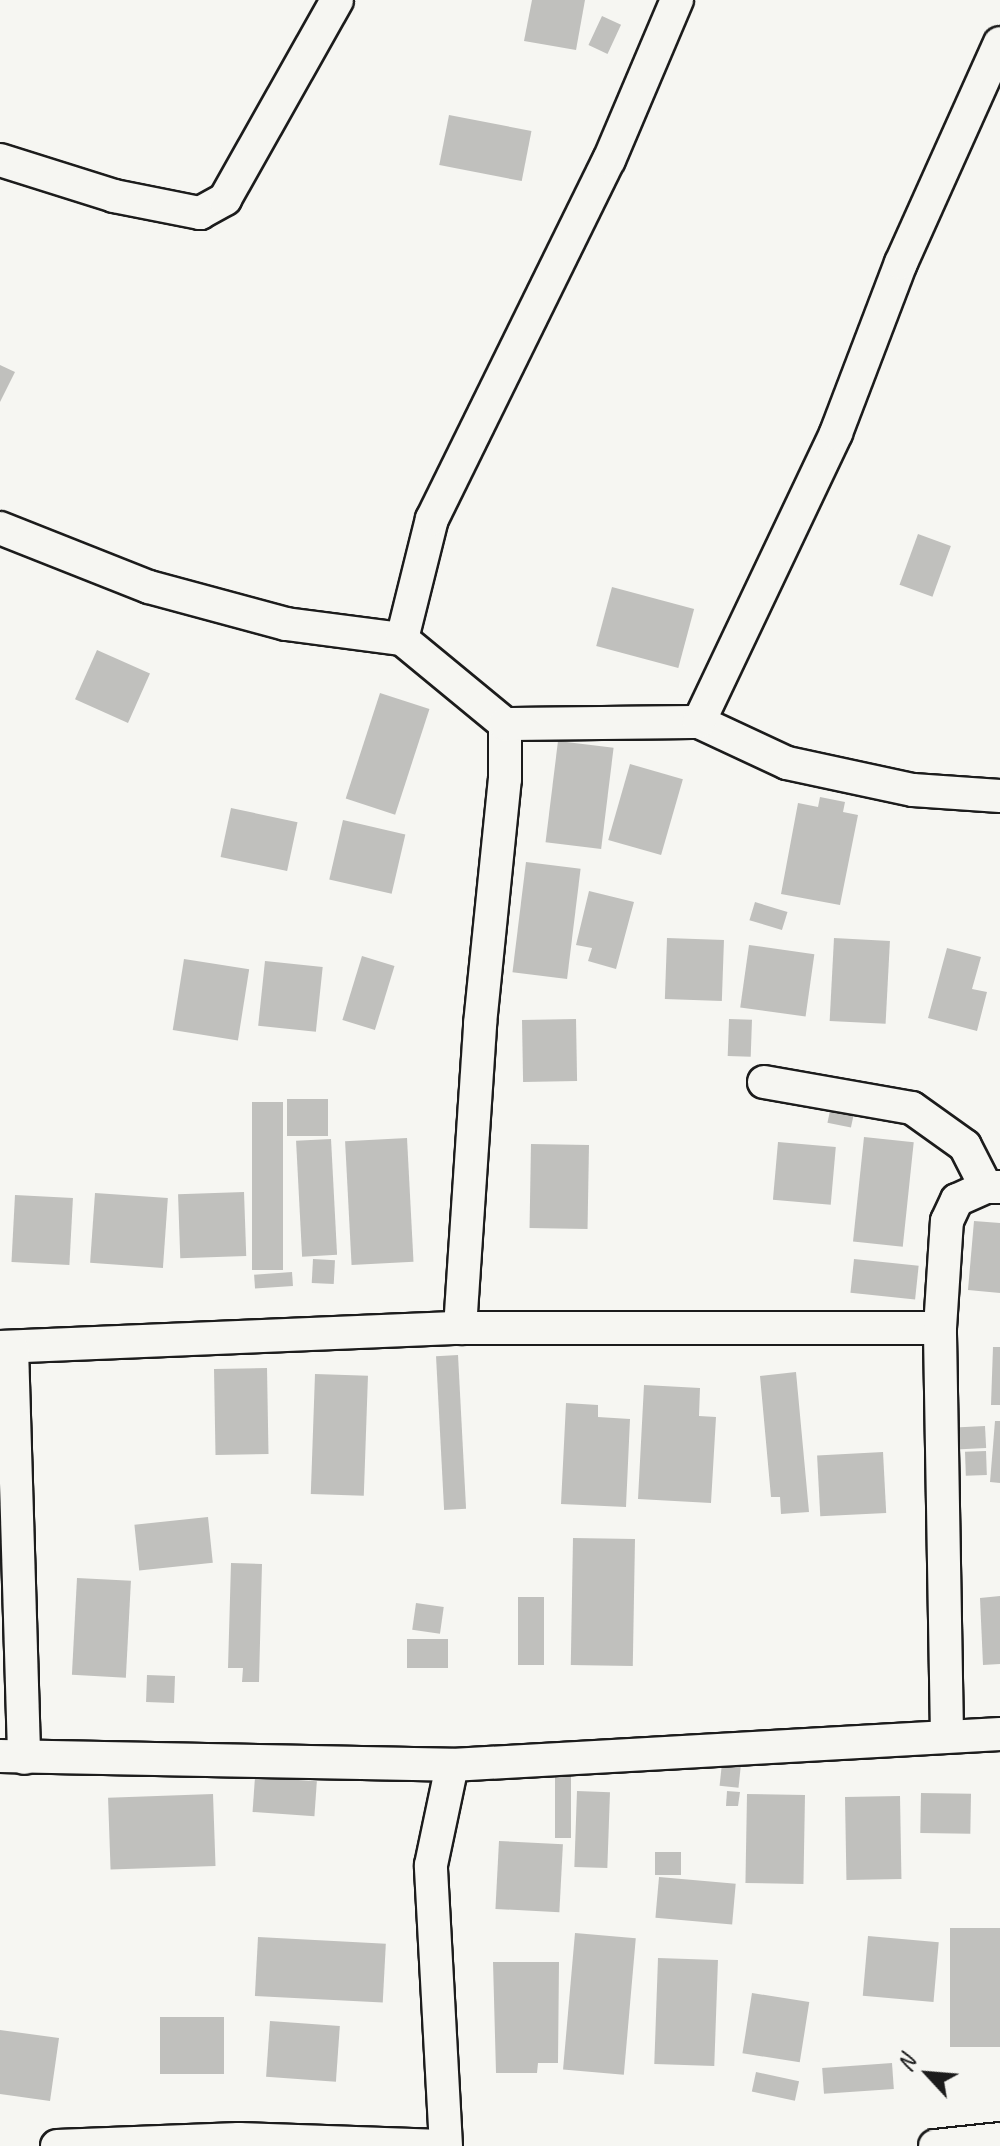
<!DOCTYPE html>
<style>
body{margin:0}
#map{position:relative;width:1000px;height:2146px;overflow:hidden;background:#f6f6f2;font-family:Caveat,sans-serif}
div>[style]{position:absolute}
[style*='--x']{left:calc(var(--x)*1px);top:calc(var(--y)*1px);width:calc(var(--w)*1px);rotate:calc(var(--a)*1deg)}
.building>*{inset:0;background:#c0c0bd;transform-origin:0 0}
.roads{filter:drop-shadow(2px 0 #1c1c1c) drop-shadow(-2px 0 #1c1c1c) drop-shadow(0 2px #1c1c1c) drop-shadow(0 -2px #1c1c1c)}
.minor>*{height:32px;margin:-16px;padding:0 16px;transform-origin:16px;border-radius:16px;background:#f6f6f2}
span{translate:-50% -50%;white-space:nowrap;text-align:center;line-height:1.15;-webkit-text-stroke:8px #f6f6f2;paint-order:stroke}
.north{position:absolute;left:888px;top:2034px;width:80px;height:80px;-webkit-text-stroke:6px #f6f6f2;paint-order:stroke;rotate:296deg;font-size:22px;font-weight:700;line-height:32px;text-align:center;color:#1c1c1c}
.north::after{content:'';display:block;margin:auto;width:28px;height:36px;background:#1c1c1c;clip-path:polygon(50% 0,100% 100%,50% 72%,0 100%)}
</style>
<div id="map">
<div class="building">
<div style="clip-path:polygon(532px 0,585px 0,576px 50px,524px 41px)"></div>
<div style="left:602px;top:16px;width:21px;height:32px;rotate:25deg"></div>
<div style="left:449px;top:115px;width:84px;height:51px;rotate:11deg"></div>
<div style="clip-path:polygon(0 365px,15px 372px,0 402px)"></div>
<div style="left:918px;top:534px;width:35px;height:54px;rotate:20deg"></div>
<div style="left:612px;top:587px;width:85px;height:61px;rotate:15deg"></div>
<div style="left:97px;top:650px;width:58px;height:54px;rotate:24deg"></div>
<div style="left:380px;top:693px;width:52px;height:111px;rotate:18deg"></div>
<div style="left:558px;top:741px;width:56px;height:102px;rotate:7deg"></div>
<div style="left:630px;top:764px;width:55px;height:79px;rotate:16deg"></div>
<div style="clip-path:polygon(820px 797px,845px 802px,843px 812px,858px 815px,840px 905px,781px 894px,798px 803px,818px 807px)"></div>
<div style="left:231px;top:808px;width:68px;height:50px;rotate:12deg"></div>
<div style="left:343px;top:820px;width:64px;height:61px;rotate:13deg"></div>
<div style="left:526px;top:862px;width:55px;height:111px;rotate:7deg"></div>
<div style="clip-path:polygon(589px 891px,634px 902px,616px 969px,588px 961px,592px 948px,576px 945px)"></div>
<div style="left:755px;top:902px;width:34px;height:19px;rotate:17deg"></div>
<div style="left:667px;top:938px;width:57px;height:61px;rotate:2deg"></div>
<div style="left:834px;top:938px;width:56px;height:83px;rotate:3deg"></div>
<div style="left:749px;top:945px;width:66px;height:63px;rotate:8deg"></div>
<div style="clip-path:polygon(947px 948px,981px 957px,972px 989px,987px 992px,977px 1031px,928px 1018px)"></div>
<div style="left:362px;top:956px;width:34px;height:67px;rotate:17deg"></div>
<div style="left:184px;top:959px;width:66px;height:72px;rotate:9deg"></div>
<div style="left:265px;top:961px;width:58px;height:65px;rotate:6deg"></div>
<div style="left:576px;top:1019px;width:62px;height:54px;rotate:89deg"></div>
<div style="left:729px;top:1019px;width:23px;height:37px;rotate:2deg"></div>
<div style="left:287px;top:1099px;width:41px;height:37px"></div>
<div style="left:252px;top:1102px;width:31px;height:168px"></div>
<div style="left:831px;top:1106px;width:24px;height:17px;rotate:12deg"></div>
<div style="left:864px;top:1137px;width:50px;height:105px;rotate:6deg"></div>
<div style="left:407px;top:1138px;width:124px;height:62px;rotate:87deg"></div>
<div style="left:331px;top:1139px;width:116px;height:35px;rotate:87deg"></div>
<div style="left:778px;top:1142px;width:58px;height:58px;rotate:5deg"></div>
<div style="left:531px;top:1144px;width:58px;height:84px;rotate:1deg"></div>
<div style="left:244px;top:1192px;width:64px;height:66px;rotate:88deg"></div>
<div style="left:95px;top:1193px;width:73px;height:70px;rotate:4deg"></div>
<div style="left:15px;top:1195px;width:58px;height:67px;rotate:3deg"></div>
<div style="clip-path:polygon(974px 1221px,1000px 1223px,1000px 1293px,968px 1290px)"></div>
<div style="left:313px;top:1259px;width:22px;height:24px;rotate:3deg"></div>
<div style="left:854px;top:1259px;width:65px;height:34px;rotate:6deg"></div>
<div style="left:292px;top:1272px;width:14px;height:38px;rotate:86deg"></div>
<div style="clip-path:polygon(993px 1347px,1000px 1347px,1000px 1405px,991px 1405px)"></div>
<div style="left:458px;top:1355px;width:154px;height:22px;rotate:87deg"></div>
<div style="left:267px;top:1368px;width:86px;height:53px;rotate:89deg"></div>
<div style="clip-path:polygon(796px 1372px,809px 1512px,781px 1514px,780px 1497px,771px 1497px,760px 1376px)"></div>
<div style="left:315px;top:1374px;width:53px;height:120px;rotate:2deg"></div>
<div style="clip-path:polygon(644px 1385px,700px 1388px,699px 1416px,716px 1417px,711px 1503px,638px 1499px)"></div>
<div style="clip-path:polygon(566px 1403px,598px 1405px,598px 1417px,630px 1419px,626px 1507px,561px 1504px)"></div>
<div style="clip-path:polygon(995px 1421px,1000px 1421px,1000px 1483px,990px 1482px)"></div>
<div style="left:985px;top:1426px;width:22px;height:30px;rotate:87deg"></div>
<div style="left:986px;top:1451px;width:24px;height:21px;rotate:88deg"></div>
<div style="left:883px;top:1452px;width:61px;height:66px;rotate:87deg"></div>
<div style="left:208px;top:1517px;width:46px;height:74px;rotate:84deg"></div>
<div style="left:573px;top:1538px;width:62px;height:127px;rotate:1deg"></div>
<div style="clip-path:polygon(231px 1563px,262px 1564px,259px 1682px,242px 1682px,243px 1668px,228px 1668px)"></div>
<div style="left:77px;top:1578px;width:54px;height:97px;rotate:3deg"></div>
<div style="clip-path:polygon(1000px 1596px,1000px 1664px,983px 1665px,980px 1598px)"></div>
<div style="left:518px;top:1597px;width:26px;height:68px"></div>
<div style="left:416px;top:1603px;width:28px;height:27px;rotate:8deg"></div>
<div style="left:448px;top:1639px;width:29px;height:41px;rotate:90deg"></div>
<div style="left:147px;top:1675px;width:28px;height:27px;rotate:2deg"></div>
<div style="left:722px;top:1763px;width:19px;height:23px;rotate:6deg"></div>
<div style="left:555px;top:1766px;width:16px;height:72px"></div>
<div style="left:255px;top:1777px;width:62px;height:35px;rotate:4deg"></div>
<div style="left:577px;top:1791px;width:33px;height:76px;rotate:2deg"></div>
<div style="clip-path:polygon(727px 1791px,740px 1792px,738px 1806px,726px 1806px)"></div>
<div style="left:921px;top:1793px;width:50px;height:40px;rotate:1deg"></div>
<div style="left:213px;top:1794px;width:72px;height:105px;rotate:88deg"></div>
<div style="left:747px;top:1794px;width:58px;height:89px;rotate:1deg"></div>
<div style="left:900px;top:1796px;width:83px;height:55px;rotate:89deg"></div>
<div style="left:499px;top:1841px;width:64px;height:68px;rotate:3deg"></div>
<div style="left:655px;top:1852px;width:26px;height:23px"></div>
<div style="left:659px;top:1877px;width:77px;height:41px;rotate:5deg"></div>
<div style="left:1000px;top:1928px;width:119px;height:50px;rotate:90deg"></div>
<div style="left:575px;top:1933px;width:61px;height:137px;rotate:5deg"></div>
<div style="left:868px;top:1936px;width:71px;height:60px;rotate:5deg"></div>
<div style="left:258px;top:1937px;width:128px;height:59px;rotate:3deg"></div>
<div style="left:658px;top:1958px;width:60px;height:106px;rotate:2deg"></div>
<div style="clip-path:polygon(493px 1962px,559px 1962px,558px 2063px,538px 2063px,537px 2073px,496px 2073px)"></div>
<div style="left:752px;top:1993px;width:58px;height:61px;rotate:9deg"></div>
<div style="left:160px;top:2017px;width:64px;height:57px"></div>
<div style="left:270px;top:2021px;width:70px;height:56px;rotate:4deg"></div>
<div style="clip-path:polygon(0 2030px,59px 2038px,50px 2101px,0 2094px)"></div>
<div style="left:892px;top:2063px;width:26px;height:70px;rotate:86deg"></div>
<div style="left:756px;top:2072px;width:44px;height:20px;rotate:12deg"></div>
</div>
<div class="roads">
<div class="minor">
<div style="--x:0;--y:160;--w:120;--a:17.5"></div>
<div style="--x:114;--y:196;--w:88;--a:11.2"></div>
<div style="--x:200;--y:213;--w:29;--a:-29"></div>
<div style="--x:225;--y:199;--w:228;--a:-60.6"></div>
<div style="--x:0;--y:528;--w:160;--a:21.6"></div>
<div style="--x:149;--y:587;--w:142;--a:15.1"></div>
<div style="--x:286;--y:624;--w:117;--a:7.4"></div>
<div style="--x:402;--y:639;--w:124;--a:-76"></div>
<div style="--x:432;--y:519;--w:400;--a:-63.8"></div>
<div style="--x:609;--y:160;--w:174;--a:-67"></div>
<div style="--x:402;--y:639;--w:134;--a:39.5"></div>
<div style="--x:699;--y:722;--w:97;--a:25"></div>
<div style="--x:787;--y:763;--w:129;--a:12.1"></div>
<div style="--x:913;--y:790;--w:87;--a:3.9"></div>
<div style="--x:764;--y:1082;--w:150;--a:10"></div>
<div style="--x:912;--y:1108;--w:65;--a:35.6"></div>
<div style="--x:965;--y:1146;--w:46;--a:62.9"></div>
<div style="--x:460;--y:1328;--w:305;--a:-86.2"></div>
<div style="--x:480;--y:1024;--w:246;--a:-84.2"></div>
<div style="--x:505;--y:779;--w:55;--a:-90"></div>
<div style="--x:505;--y:724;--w:194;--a:-0.6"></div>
<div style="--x:699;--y:722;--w:320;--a:-64.6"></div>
<div style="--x:836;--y:433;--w:182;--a:-69.1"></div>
<div style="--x:901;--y:263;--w:241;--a:-65.8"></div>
<div style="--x:0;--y:1347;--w:460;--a:-2.4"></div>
<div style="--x:460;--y:1328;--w:480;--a:0"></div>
<div style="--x:12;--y:1348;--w:410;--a:88.3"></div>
<div style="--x:947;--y:1735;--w:407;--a:-91"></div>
<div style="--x:940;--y:1328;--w:107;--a:-86.3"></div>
<div style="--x:947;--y:1221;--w:23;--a:-65"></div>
<div style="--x:957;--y:1200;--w:32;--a:-24"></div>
<div style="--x:986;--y:1187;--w:14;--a:0"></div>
<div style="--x:0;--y:1756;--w:452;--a:1.1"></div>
<div style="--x:452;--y:1765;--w:549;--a:-3.24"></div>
<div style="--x:57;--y:2146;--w:182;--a:-2.2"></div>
<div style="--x:239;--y:2139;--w:203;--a:2"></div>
<div style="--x:446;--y:2146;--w:281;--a:-93.1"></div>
<div style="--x:431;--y:1865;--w:102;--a:-78.1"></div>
<div style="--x:935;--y:2146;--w:65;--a:-6.1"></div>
</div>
</div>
<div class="north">N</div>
</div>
